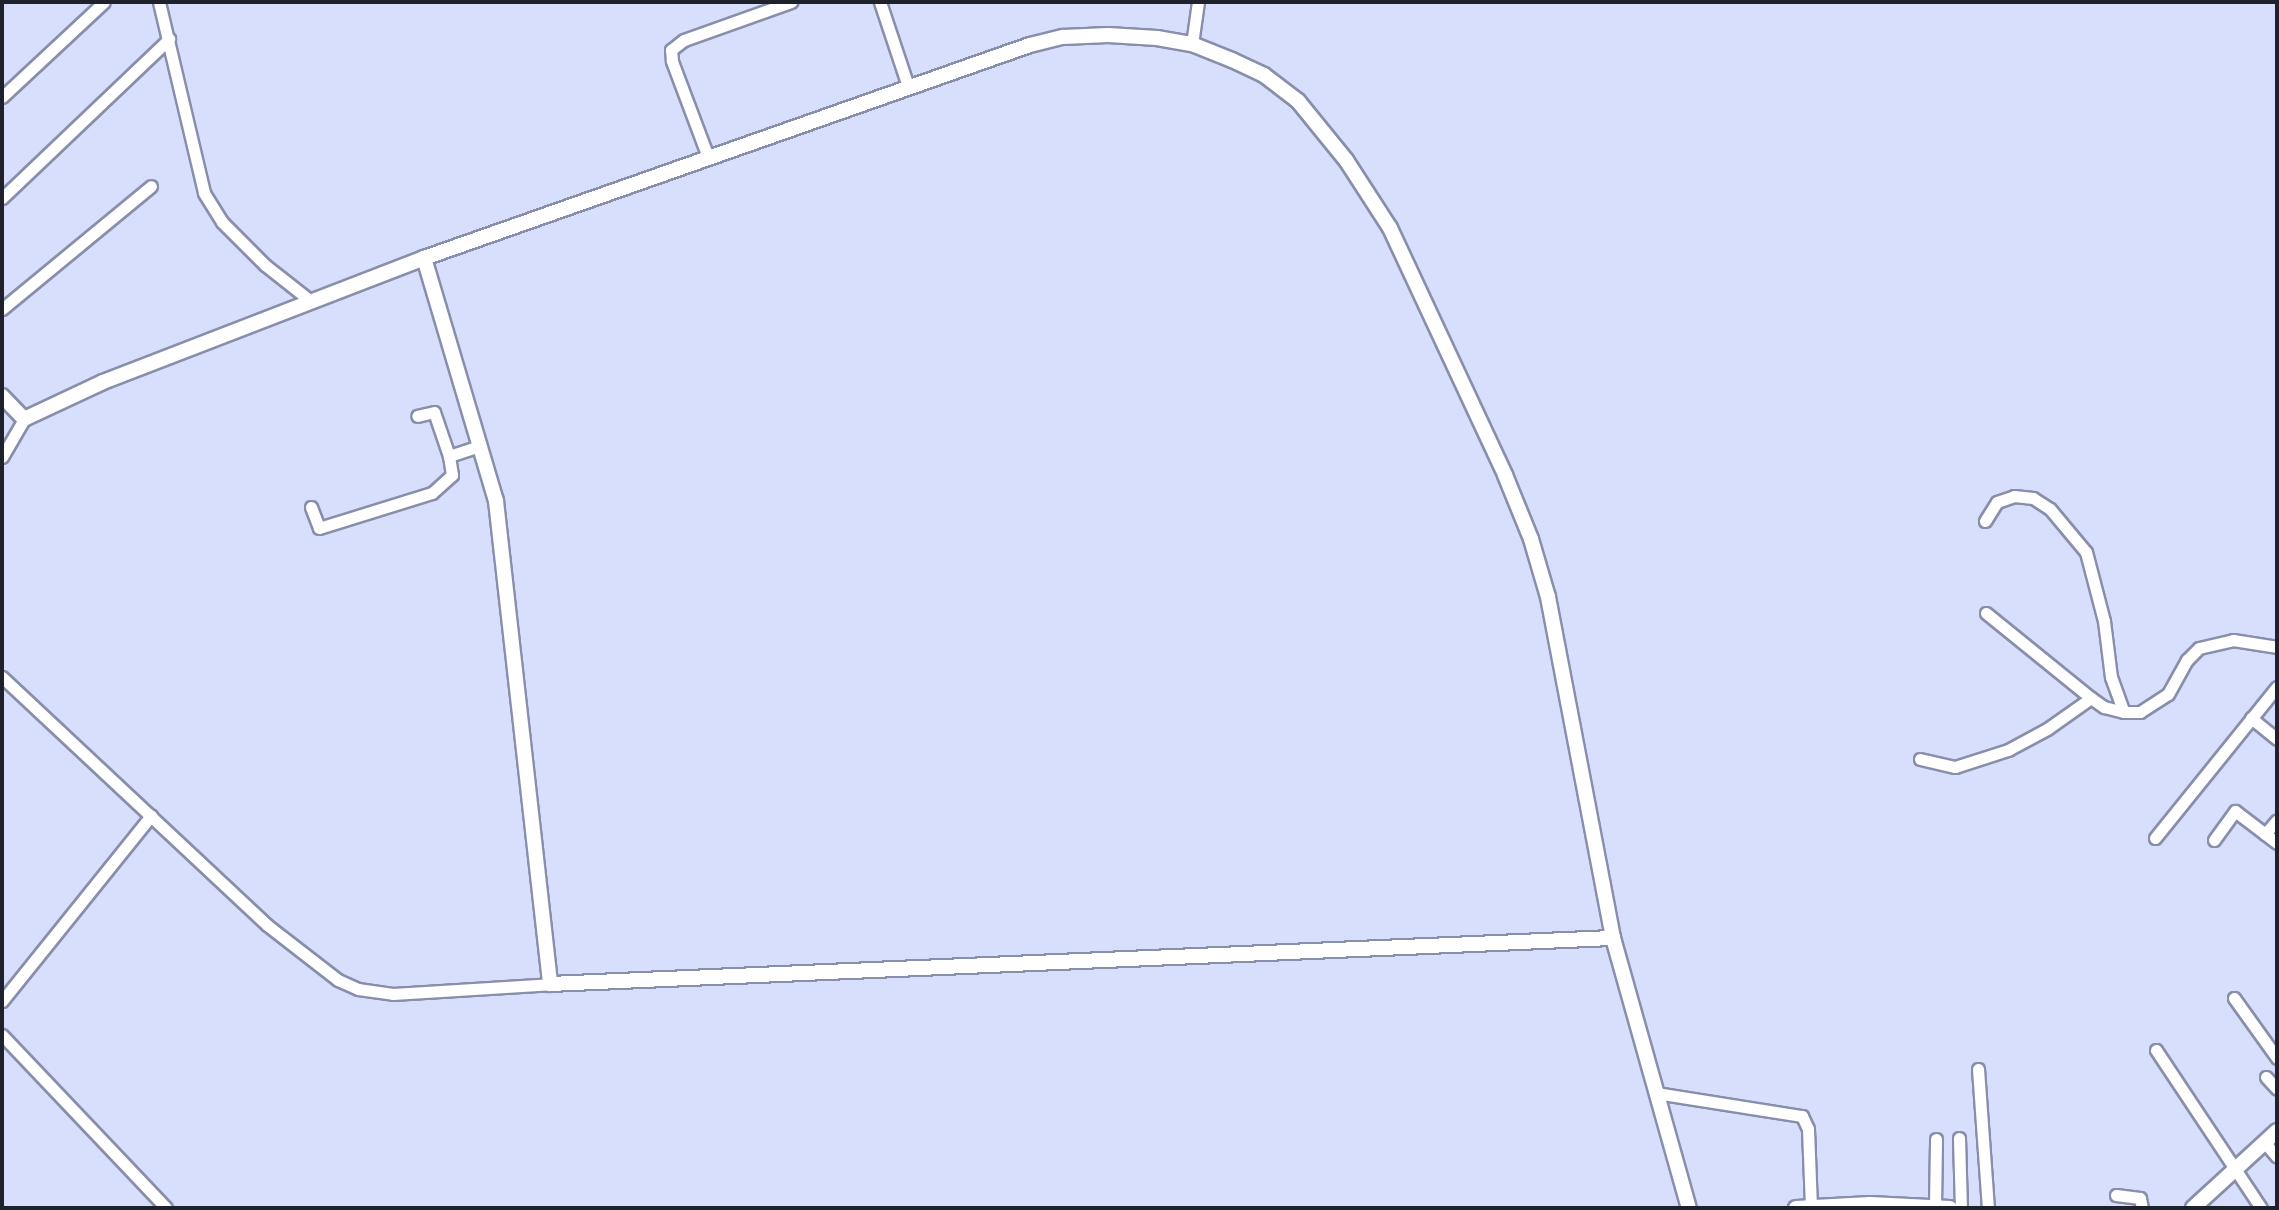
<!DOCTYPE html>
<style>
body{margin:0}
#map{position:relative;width:2279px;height:1210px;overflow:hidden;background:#d8dffd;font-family:"Fira Sans",sans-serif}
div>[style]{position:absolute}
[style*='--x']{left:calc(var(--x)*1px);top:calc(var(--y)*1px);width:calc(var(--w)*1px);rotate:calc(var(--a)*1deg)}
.roads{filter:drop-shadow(2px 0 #898eaa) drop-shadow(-2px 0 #898eaa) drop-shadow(0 2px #898eaa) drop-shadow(0 -2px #898eaa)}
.minor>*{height:11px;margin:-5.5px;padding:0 5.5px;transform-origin:5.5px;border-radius:5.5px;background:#fff}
.tertiary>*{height:14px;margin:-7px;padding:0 7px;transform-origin:7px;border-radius:7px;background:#fff}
span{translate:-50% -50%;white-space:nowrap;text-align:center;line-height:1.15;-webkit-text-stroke:8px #e9edff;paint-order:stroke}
.frame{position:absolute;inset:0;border:4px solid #1f212c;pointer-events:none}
</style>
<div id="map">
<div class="roads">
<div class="minor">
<div style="--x:159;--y:2;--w:196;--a:76.7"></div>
<div style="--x:204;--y:193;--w:34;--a:58"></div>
<div style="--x:222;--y:222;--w:61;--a:45"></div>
<div style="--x:265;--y:265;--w:60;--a:38.2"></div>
<div style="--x:880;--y:2;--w:89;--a:71.6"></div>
<div style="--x:1192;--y:44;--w:42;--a:-81.9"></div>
<div style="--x:2;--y:97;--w:139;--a:-43"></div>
<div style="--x:708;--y:157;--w:103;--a:-110.6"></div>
<div style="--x:672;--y:61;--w:11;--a:-95"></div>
<div style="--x:671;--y:50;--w:16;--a:-38"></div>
<div style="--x:684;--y:40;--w:114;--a:-19.6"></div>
<div style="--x:2;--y:198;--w:231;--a:-43.6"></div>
<div style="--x:2;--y:309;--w:193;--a:-39.5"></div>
<div style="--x:449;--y:456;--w:33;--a:-18"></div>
<div style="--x:2;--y:457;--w:44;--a:-59.9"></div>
<div style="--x:311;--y:507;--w:22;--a:69"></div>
<div style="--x:319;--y:528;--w:118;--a:-17.2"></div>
<div style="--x:432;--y:493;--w:27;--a:-42"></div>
<div style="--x:452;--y:475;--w:19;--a:-99"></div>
<div style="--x:449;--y:456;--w:46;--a:-108.8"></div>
<div style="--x:434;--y:412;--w:17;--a:167"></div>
<div style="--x:1985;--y:521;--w:22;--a:-58"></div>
<div style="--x:1997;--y:502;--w:18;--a:-19"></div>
<div style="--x:2014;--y:496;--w:19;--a:6"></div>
<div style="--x:2033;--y:498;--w:20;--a:33"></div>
<div style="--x:2050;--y:509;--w:56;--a:50.1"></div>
<div style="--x:2086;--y:552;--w:71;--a:75.4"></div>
<div style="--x:2104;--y:621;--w:56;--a:82.9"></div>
<div style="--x:2111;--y:677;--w:37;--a:70"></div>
<div style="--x:1986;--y:613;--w:135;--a:39"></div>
<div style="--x:2091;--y:698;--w:16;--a:35"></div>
<div style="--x:2104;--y:707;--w:21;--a:14"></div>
<div style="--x:2124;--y:712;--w:16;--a:0"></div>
<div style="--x:2140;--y:712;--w:33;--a:-33"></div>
<div style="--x:2168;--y:694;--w:39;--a:-61"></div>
<div style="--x:2187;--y:660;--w:17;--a:-45"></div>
<div style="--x:2199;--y:648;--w:35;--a:-13"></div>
<div style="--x:2233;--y:640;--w:45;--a:9"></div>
<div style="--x:2;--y:677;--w:363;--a:43.1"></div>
<div style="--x:267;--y:925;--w:90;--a:37.8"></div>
<div style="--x:338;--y:980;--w:22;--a:24"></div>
<div style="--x:358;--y:989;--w:35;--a:8"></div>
<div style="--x:393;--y:994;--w:157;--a:-3.6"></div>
<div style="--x:2251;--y:718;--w:33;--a:39"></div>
<div style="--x:1920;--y:759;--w:36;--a:13"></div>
<div style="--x:1955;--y:767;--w:56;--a:-17.8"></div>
<div style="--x:2008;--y:750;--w:44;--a:-28.3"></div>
<div style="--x:2047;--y:729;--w:54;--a:-35.2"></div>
<div style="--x:2265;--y:834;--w:18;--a:-49"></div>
<div style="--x:2155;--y:838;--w:194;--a:-51.1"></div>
<div style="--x:2214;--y:840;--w:36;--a:-54"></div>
<div style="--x:2235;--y:811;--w:53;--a:37.3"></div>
<div style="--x:2234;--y:998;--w:74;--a:54.4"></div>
<div style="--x:2;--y:1001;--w:238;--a:-51.2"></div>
<div style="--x:2;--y:1035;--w:238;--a:46.5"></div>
<div style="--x:2156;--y:1050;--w:190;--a:56.4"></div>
<div style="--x:1978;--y:1069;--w:139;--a:85.9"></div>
<div style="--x:2266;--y:1077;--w:16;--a:47"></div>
<div style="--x:1656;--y:1093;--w:148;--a:9"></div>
<div style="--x:1802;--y:1116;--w:14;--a:65"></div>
<div style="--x:1808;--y:1129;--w:77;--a:87.8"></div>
<div style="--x:1959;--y:1138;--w:70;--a:88.4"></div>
<div style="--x:2265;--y:1143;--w:18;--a:49"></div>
<div style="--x:2116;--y:1195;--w:24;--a:7"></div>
<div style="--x:2140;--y:1198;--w:10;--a:79"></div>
<div style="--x:1935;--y:1206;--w:67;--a:-89.1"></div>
</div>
<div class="tertiary">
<div style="--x:424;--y:258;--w:253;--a:73.5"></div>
<div style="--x:496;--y:501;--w:486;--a:83.6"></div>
<div style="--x:550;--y:984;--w:1064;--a:-2.48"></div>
<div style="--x:2;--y:396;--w:32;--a:46"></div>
<div style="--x:24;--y:419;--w:87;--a:-25.1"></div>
<div style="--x:103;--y:382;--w:344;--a:-21.1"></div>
<div style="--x:424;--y:258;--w:642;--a:-19.37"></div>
<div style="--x:1030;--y:45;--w:34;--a:-14"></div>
<div style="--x:1063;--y:37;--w:45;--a:-2.5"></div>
<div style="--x:1108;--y:35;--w:49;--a:3.5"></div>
<div style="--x:1157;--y:38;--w:36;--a:10"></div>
<div style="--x:1192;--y:44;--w:43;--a:21.8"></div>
<div style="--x:1232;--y:60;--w:35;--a:25"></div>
<div style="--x:1264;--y:75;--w:43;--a:37.4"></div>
<div style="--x:1298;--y:101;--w:76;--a:50.9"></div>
<div style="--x:1346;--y:160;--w:81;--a:57.1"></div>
<div style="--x:1390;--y:228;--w:272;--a:65"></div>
<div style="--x:1505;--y:475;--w:69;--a:67.9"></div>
<div style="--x:1531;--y:539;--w:60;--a:73.7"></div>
<div style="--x:1548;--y:597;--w:347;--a:79.2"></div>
<div style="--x:1613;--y:938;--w:280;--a:74.3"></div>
<div style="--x:1796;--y:1208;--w:74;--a:-3.1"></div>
<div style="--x:1870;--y:1204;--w:80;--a:2.9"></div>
<div style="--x:2193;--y:1208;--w:114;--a:-42.5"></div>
</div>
</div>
<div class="frame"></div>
</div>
